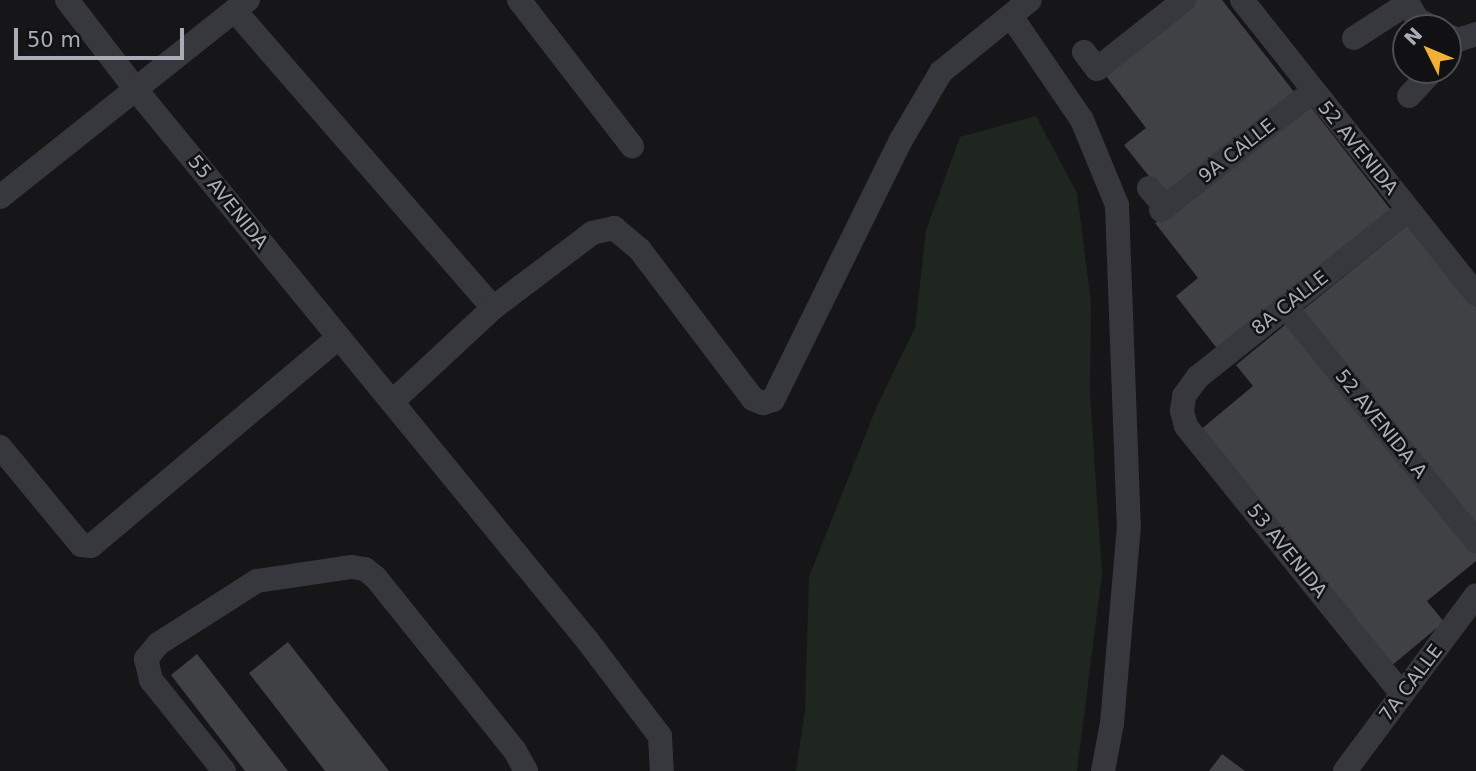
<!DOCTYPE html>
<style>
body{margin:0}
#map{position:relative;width:1476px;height:771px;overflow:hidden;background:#161618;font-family:"DejaVu Sans",sans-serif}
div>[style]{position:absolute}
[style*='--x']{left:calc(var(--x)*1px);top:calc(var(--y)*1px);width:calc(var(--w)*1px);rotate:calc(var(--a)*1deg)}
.green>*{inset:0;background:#1e261f}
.building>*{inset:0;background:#404145}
.minor>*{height:24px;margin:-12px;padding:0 12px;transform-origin:12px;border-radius:12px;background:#37383d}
span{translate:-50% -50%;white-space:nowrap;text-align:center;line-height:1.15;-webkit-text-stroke:5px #111113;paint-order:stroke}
.street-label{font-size:19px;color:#a8adb8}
.north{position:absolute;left:1392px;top:14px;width:70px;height:70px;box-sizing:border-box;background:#111113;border:2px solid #4d4f55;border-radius:50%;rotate:313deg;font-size:19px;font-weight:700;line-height:28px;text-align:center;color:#a8adb8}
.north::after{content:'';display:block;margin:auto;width:24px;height:32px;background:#f2b134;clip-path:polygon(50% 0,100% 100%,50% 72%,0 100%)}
.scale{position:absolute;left:14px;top:28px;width:170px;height:32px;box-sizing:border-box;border:4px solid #a8adb8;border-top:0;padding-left:9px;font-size:21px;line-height:24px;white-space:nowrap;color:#a8adb8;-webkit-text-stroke:5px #111113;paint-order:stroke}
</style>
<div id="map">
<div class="green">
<div style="clip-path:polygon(1036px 116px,1077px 193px,1091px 302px,1090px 393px,1102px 574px,1077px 771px,796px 771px,805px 710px,809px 577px,877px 406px,915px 328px,926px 230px,960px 137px)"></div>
</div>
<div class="building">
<div style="clip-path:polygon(1195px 0,1222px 0,1298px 97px,1168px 200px,1124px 145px,1146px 128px,1103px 72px)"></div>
<div style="clip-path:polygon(1308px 103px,1394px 214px,1219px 351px,1176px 296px,1198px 278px,1155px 223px)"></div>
<div style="clip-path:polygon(1409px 224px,1476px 307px,1476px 525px,1299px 313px)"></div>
<div style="clip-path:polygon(1291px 320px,1476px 549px,1476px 561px,1427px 601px,1444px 622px,1390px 667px,1199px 431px,1253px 386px,1236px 365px)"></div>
<div style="clip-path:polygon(288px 642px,389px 771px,325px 771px,249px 673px)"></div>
<div style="clip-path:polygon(197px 654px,288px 771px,245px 771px,171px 675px)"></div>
<div style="clip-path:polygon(1222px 754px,1245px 771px,1209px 771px)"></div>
</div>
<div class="minor">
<div style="--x:67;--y:0;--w:115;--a:52.4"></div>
<div style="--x:137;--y:91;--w:710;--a:50.66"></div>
<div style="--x:587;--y:640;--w:121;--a:52.8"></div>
<div style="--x:660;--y:736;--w:35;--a:87"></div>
<div style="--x:519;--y:0;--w:185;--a:52.3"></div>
<div style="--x:1242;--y:0;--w:376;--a:51.5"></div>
<div style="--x:1406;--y:0;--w:22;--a:60"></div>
<div style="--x:1417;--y:19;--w:18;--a:29"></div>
<div style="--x:235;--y:11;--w:393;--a:49"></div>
<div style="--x:1011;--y:16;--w:126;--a:55.7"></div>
<div style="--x:1082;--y:120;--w:92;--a:67.6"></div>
<div style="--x:1117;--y:205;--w:320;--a:87.9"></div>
<div style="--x:1129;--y:525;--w:199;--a:94.9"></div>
<div style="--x:1112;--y:723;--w:49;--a:100.6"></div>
<div style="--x:1448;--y:36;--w:11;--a:22"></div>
<div style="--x:1458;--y:40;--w:19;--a:-18"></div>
<div style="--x:1354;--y:38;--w:63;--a:-32.7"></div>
<div style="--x:1084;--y:52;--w:21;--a:53"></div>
<div style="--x:1097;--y:69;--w:111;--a:-38.4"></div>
<div style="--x:1409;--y:96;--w:35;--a:-47"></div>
<div style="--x:1149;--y:188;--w:25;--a:50"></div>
<div style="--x:0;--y:197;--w:317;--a:-38.5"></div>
<div style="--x:1161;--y:210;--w:192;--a:-38"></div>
<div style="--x:1285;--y:306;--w:303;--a:50.9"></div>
<div style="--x:392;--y:402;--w:138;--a:-42.9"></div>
<div style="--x:493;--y:308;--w:124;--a:-37.1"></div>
<div style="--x:592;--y:233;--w:23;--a:-13"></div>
<div style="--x:614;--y:228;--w:34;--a:40"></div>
<div style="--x:640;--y:250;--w:187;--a:52.8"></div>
<div style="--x:753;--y:399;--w:11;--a:22"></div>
<div style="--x:763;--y:403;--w:10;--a:-17"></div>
<div style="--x:773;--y:400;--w:290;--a:-63.8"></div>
<div style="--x:901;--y:140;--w:79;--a:-59.5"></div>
<div style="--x:941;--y:72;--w:114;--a:-39"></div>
<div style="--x:0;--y:447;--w:127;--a:50.4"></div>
<div style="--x:81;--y:545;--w:10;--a:6"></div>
<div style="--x:91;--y:546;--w:324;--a:-40.1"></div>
<div style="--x:1402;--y:694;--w:344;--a:-128.9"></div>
<div style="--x:1186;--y:426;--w:16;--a:-105"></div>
<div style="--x:1182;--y:411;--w:15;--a:-82"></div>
<div style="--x:1184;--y:396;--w:24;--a:-54"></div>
<div style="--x:1198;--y:377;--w:268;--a:-38.5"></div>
<div style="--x:224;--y:771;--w:117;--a:-128.7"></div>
<div style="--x:151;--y:680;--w:22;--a:-103"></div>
<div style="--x:146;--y:659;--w:19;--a:-51"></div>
<div style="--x:158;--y:644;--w:117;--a:-32.5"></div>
<div style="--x:257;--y:581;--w:96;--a:-8.4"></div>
<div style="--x:352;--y:567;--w:13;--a:9"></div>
<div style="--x:365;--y:569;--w:14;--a:39"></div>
<div style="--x:376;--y:578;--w:222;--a:51.2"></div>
<div style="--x:515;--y:751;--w:23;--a:61"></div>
<div style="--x:1345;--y:771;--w:219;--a:-53.3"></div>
</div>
<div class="street-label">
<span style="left:1358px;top:148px;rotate:51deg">52 AVENIDA</span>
<span style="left:1237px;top:151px;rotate:-38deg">9A CALLE</span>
<span style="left:228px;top:202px;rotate:51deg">55 AVENIDA</span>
<span style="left:1290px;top:303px;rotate:-38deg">8A CALLE</span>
<span style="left:1381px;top:424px;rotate:51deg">52 AVENIDA A</span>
<span style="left:1287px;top:551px;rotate:51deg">53 AVENIDA</span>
<span style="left:1411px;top:683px;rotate:-53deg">7A CALLE</span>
</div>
<div class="north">N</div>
<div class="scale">50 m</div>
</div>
